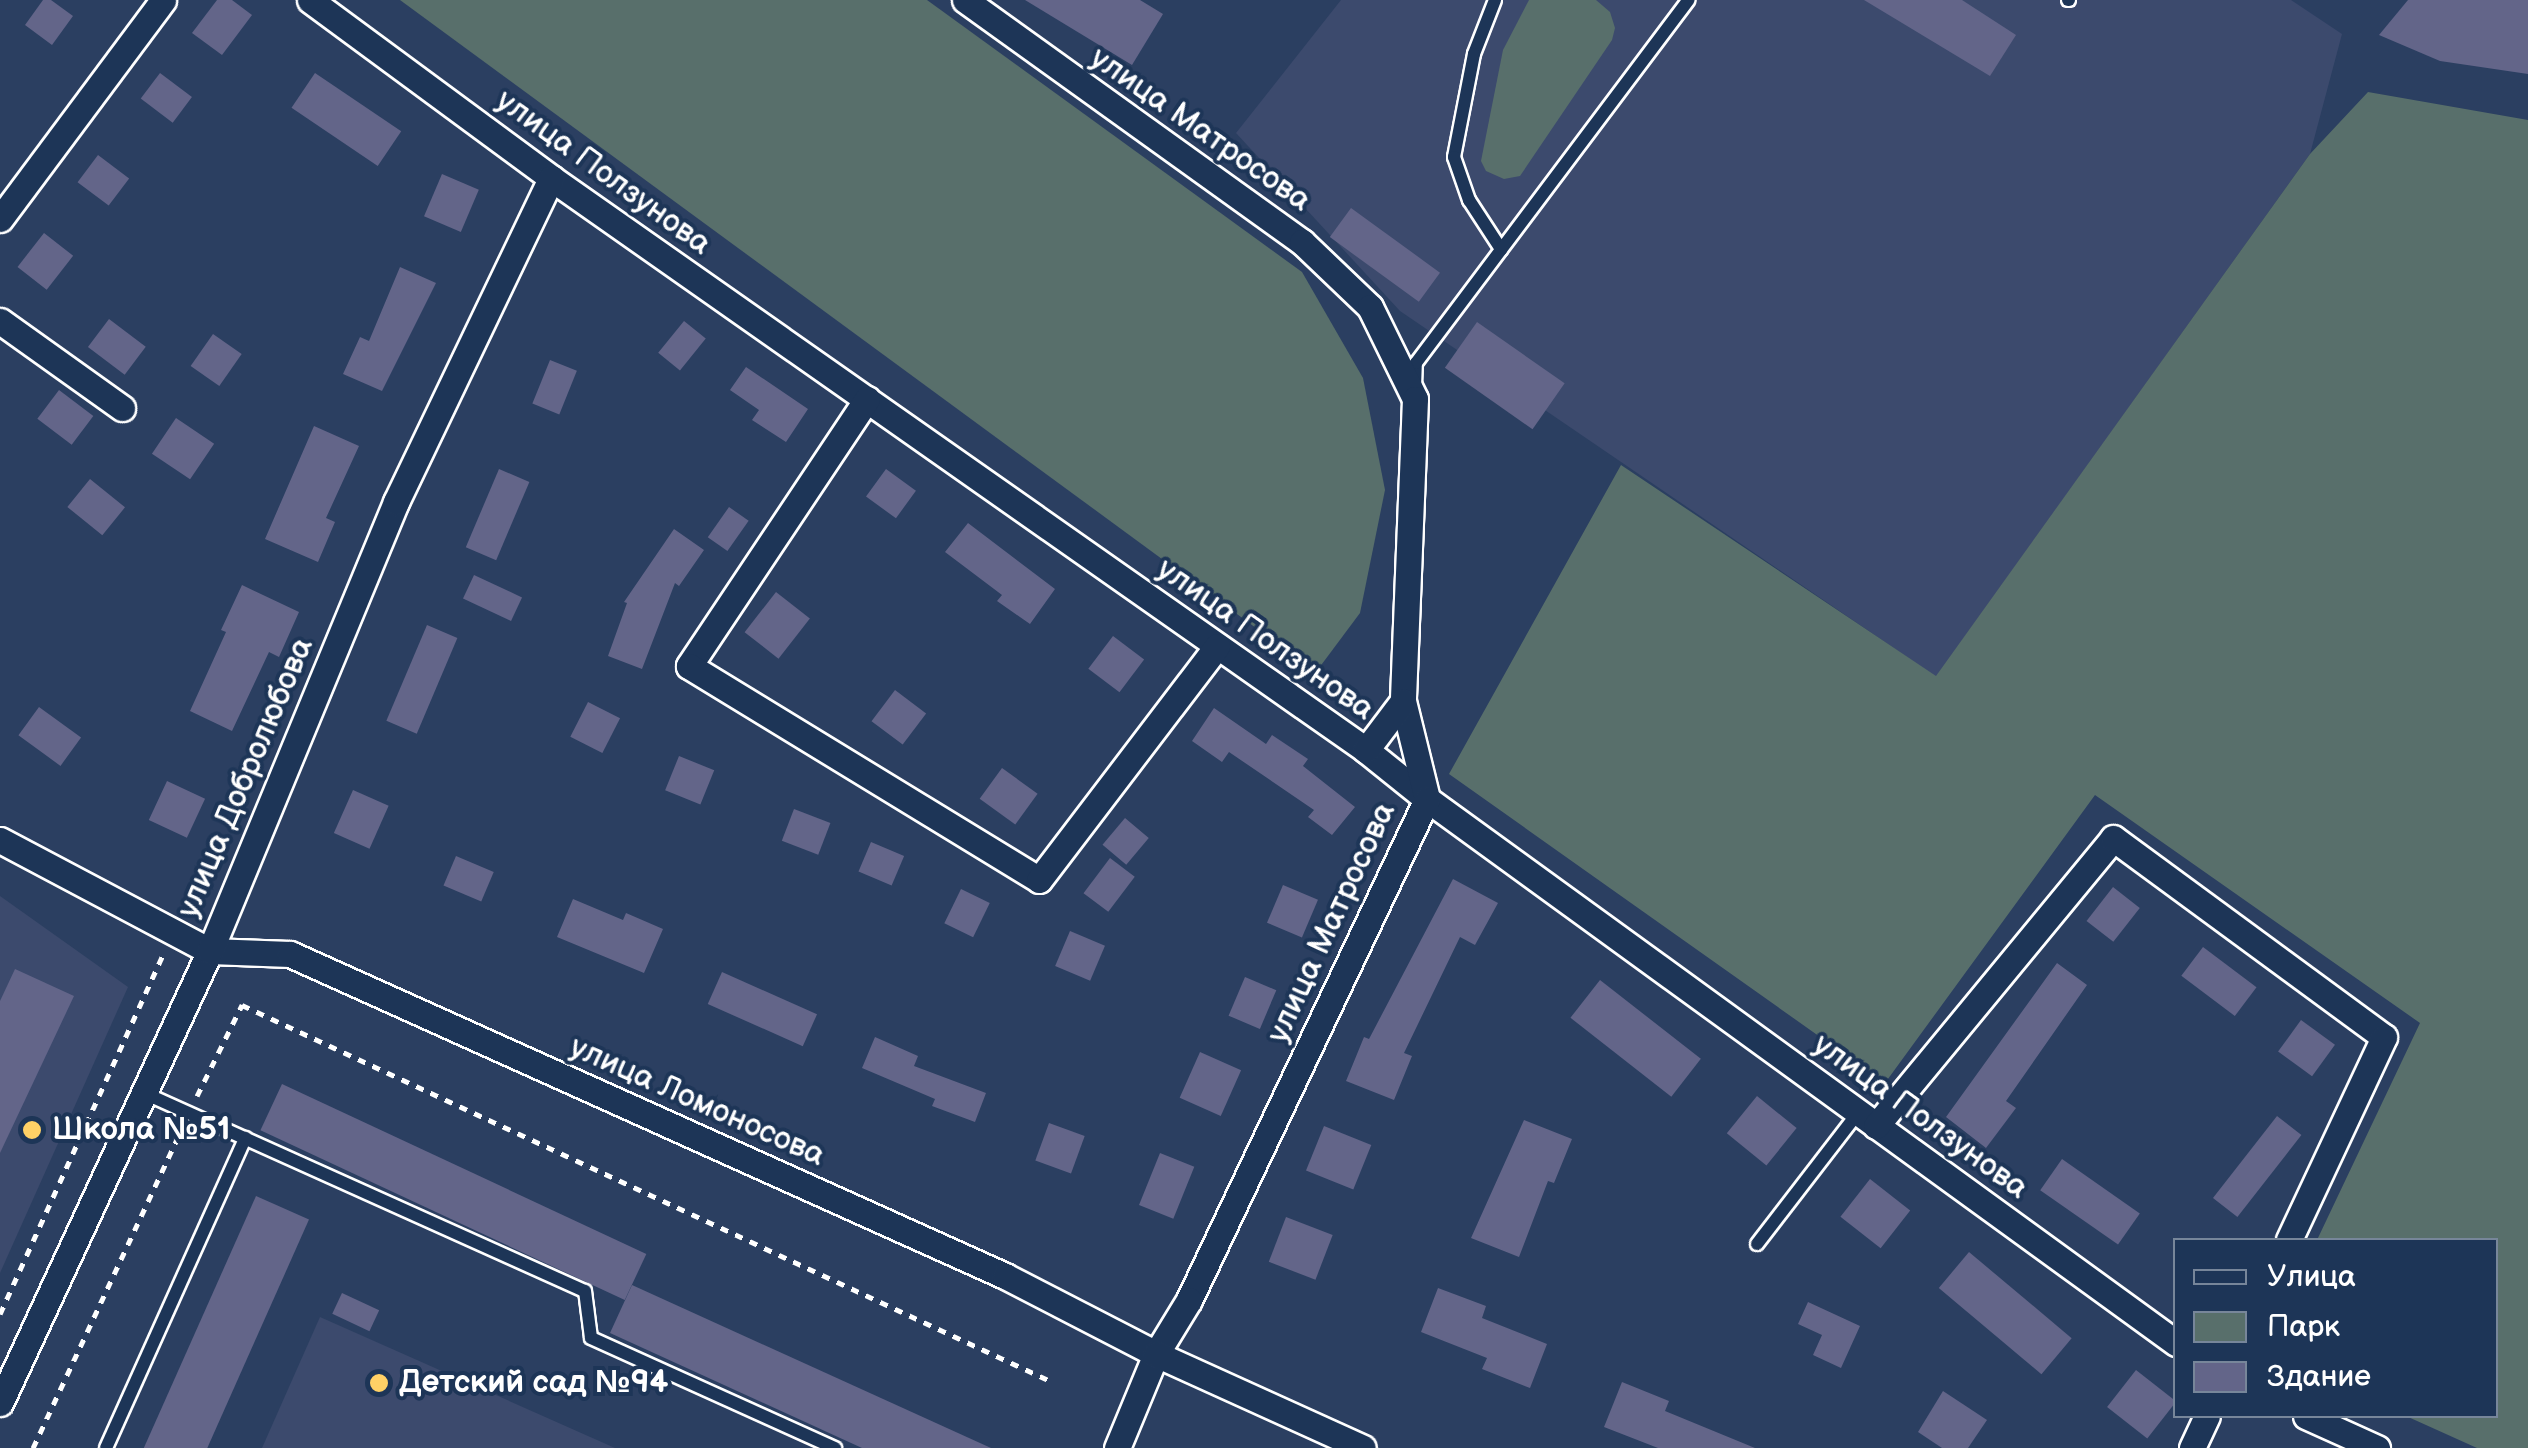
<!DOCTYPE html>
<meta charset="utf-8">
<style>
body{margin:0}
#map{position:relative;width:2528px;height:1448px;overflow:hidden;background:#2b3f61;font-family:"Balsamiq Sans",sans-serif}
div>[style]{position:absolute}
[style*='--x']{left:calc(var(--x)*1px);top:calc(var(--y)*1px);width:calc(var(--w)*1px);rotate:calc(var(--a)*1deg)}
.built>*{inset:0;background:#3c4a6d}
.green>*{inset:0;background:#586f6b}
.building>*{inset:0;background:#636589;transform-origin:0 0}
.path>*{height:5px;margin-top:-2.5px;transform-origin:0;background:repeating-linear-gradient(90deg,#fff 0 8px,transparent 0 16px)}
.roads{filter:drop-shadow(2px 0 #fff) drop-shadow(-2px 0 #fff) drop-shadow(0 2px #fff) drop-shadow(0 -2px #fff)}
.service>*{height:12px;margin:-6px;padding:0 6px;transform-origin:6px;border-radius:6px;background:#1d3557}
.minor>*{height:25px;margin:-12.5px;padding:0 12.5px;transform-origin:12.5px;border-radius:12.5px;background:#1d3557}
.dots>*{width:28px;height:28px;translate:-50% -50%;box-sizing:border-box;border:5px solid #1d3557;border-radius:50%}
span{translate:-50% -50%;white-space:nowrap;text-align:center;line-height:1.15;-webkit-text-stroke:8px #1d3557;paint-order:stroke}
.street-label{font-size:32px;color:#fff}
.poi-label{font-size:32px;color:#fff;font-weight:700}
.left{translate:0 -50%;text-align:left}
.legend{position:absolute;left:2173px;top:1238px;width:325px;height:180px;box-sizing:border-box;background:#1d3557;border:2px solid #77869a;margin:0;padding:12px 18px;list-style:none;font-size:30px;color:#fff}
.legend li{display:flex;align-items:center;gap:20px;height:50px}
.legend b{width:50px;border:2px solid #77869a}
</style>
<div id="map">
<div class="built">
<div style="clip-path:polygon(1341px 0,2291px 0,2342px 34px,2310px 154px,1936px 677px,1400px 311px,1236px 133px)"></div>
<div style="clip-path:polygon(0 896px,128px 987px,0 1273px)"></div>
<div style="clip-path:polygon(320px 1317px,615px 1448px,262px 1448px)"></div>
</div>
<div class="green">
<div style="clip-path:polygon(400px 0,927px 0,1302px 272px,1363px 378px,1385px 490px,1360px 613px,1316px 672px)"></div>
<div style="clip-path:polygon(1529px 0,1596px 0,1610px 12px,1615px 28px,1612px 40px,1520px 176px,1504px 179px,1486px 171px,1481px 161px,1503px 50px)"></div>
<div style="clip-path:polygon(2368px 92px,2528px 120px,2528px 1448px,2477px 1448px,2406px 1416px,2496px 1416px,2496px 1240px,2317px 1240px,2420px 1023px,2095px 795px,1885px 1083px,1449px 774px,1621px 465px,1936px 676px,2310px 154px)"></div>
</div>
<div class="building">
<div style="clip-path:polygon(43px 0,51px 0,73px 16px,52px 45px,25px 25px)"></div>
<div style="clip-path:polygon(217px 0,232px 0,252px 15px,222px 55px,192px 33px)"></div>
<div style="clip-path:polygon(1025px 0,1140px 0,1163px 14px,1132px 65px)"></div>
<div style="clip-path:polygon(1864px 0,1962px 0,2016px 35px,1990px 76px)"></div>
<div style="clip-path:polygon(2408px 0,2528px 0,2528px 74px,2440px 61px,2379px 35px)"></div>
<div style="left:160px;top:73px;width:40px;height:32px;rotate:37deg"></div>
<div style="left:315px;top:73px;width:104px;height:42px;rotate:34deg"></div>
<div style="left:98px;top:155px;width:39px;height:34px;rotate:37deg"></div>
<div style="left:442px;top:174px;width:40px;height:46px;rotate:23deg"></div>
<div style="left:1351px;top:208px;width:110px;height:36px;rotate:36deg"></div>
<div style="left:44px;top:233px;width:37px;height:43px;rotate:38deg"></div>
<div style="clip-path:polygon(400px 267px,436px 283px,382px 391px,343px 374px,360px 337px,369px 341px)"></div>
<div style="left:109px;top:319px;width:46px;height:35px;rotate:37deg"></div>
<div style="left:684px;top:321px;width:28px;height:41px;rotate:39deg"></div>
<div style="left:1477px;top:322px;width:107px;height:56px;rotate:35deg"></div>
<div style="left:213px;top:334px;width:35px;height:39px;rotate:35deg"></div>
<div style="left:550px;top:360px;width:29px;height:47px;rotate:22deg"></div>
<div style="clip-path:polygon(746px 367px,808px 409px,786px 442px,752px 420px,759px 410px,730px 390px)"></div>
<div style="left:59px;top:390px;width:43px;height:36px;rotate:37deg"></div>
<div style="left:176px;top:418px;width:46px;height:43px;rotate:34deg"></div>
<div style="clip-path:polygon(314px 426px,359px 446px,326px 518px,335px 522px,318px 562px,265px 539px)"></div>
<div style="left:499px;top:469px;width:33px;height:85px;rotate:23deg"></div>
<div style="left:886px;top:469px;width:37px;height:34px;rotate:36deg"></div>
<div style="left:90px;top:479px;width:45px;height:36px;rotate:39deg"></div>
<div style="left:729px;top:507px;width:24px;height:37px;rotate:35deg"></div>
<div style="clip-path:polygon(968px 523px,1055px 589px,1030px 624px,997px 601px,1002px 595px,945px 552px)"></div>
<div style="clip-path:polygon(674px 529px,704px 550px,679px 586px,675px 583px,642px 669px,608px 656px,627px 603px,624px 602px)"></div>
<div style="left:474px;top:575px;width:53px;height:26px;rotate:25deg"></div>
<div style="clip-path:polygon(242px 585px,299px 612px,279px 657px,269px 652px,232px 731px,190px 711px,226px 632px,221px 630px)"></div>
<div style="left:776px;top:592px;width:43px;height:51px;rotate:38deg"></div>
<div style="left:427px;top:625px;width:33px;height:104px;rotate:23deg"></div>
<div style="left:1113px;top:636px;width:39px;height:41px;rotate:37deg"></div>
<div style="left:895px;top:690px;width:39px;height:39px;rotate:37deg"></div>
<div style="left:588px;top:702px;width:36px;height:39px;rotate:27deg"></div>
<div style="left:39px;top:707px;width:52px;height:35px;rotate:36deg"></div>
<div style="clip-path:polygon(1214px 708px,1266px 744px,1272px 735px,1308px 759px,1303px 766px,1355px 807px,1332px 835px,1308px 817px,1314px 810px,1229px 752px,1222px 762px,1192px 741px)"></div>
<div style="left:679px;top:756px;width:38px;height:37px;rotate:22deg"></div>
<div style="left:1002px;top:768px;width:44px;height:38px;rotate:36deg"></div>
<div style="left:167px;top:781px;width:42px;height:43px;rotate:25deg"></div>
<div style="left:353px;top:790px;width:39px;height:47px;rotate:24deg"></div>
<div style="left:794px;top:809px;width:39px;height:34px;rotate:21deg"></div>
<div style="left:1125px;top:818px;width:31px;height:35px;rotate:40deg"></div>
<div style="left:871px;top:842px;width:36px;height:32px;rotate:23deg"></div>
<div style="left:456px;top:856px;width:41px;height:32px;rotate:23deg"></div>
<div style="left:1110px;top:858px;width:31px;height:44px;rotate:37deg"></div>
<div style="clip-path:polygon(1453px 879px,1498px 903px,1475px 945px,1460px 937px,1404px 1053px,1412px 1056px,1394px 1100px,1346px 1081px,1364px 1037px,1369px 1039px)"></div>
<div style="left:1283px;top:885px;width:38px;height:41px;rotate:23deg"></div>
<div style="left:2113px;top:887px;width:34px;height:43px;rotate:38deg"></div>
<div style="left:961px;top:889px;width:32px;height:38px;rotate:26deg"></div>
<div style="clip-path:polygon(573px 899px,623px 920px,626px 913px,663px 929px,644px 973px,557px 937px)"></div>
<div style="left:1070px;top:931px;width:38px;height:38px;rotate:23deg"></div>
<div style="left:2203px;top:947px;width:67px;height:36px;rotate:37deg"></div>
<div style="clip-path:polygon(2057px 963px,2087px 985px,2006px 1101px,2016px 1108px,1986px 1148px,1946px 1117px)"></div>
<div style="clip-path:polygon(15px 969px,74px 996px,0 1153px,0 1001px)"></div>
<div style="left:722px;top:972px;width:104px;height:35px;rotate:24deg"></div>
<div style="left:1245px;top:977px;width:34px;height:42px;rotate:23deg"></div>
<div style="left:1600px;top:980px;width:128px;height:48px;rotate:38deg"></div>
<div style="left:2301px;top:1020px;width:42px;height:39px;rotate:36deg"></div>
<div style="clip-path:polygon(875px 1037px,918px 1056px,914px 1066px,986px 1093px,975px 1122px,932px 1106px,935px 1099px,862px 1068px)"></div>
<div style="left:1200px;top:1052px;width:45px;height:50px;rotate:24deg"></div>
<div style="left:282px;top:1084px;width:402px;height:51px;rotate:25deg"></div>
<div style="left:1757px;top:1096px;width:51px;height:48px;rotate:39deg"></div>
<div style="left:2277px;top:1116px;width:31px;height:104px;rotate:38deg"></div>
<div style="clip-path:polygon(1524px 1120px,1572px 1139px,1554px 1183px,1548px 1181px,1519px 1257px,1471px 1238px)"></div>
<div style="left:1049px;top:1123px;width:38px;height:40px;rotate:20deg"></div>
<div style="left:1324px;top:1126px;width:51px;height:48px;rotate:22deg"></div>
<div style="left:1160px;top:1153px;width:37px;height:56px;rotate:22deg"></div>
<div style="left:2062px;top:1159px;width:95px;height:38px;rotate:35deg"></div>
<div style="left:1870px;top:1179px;width:51px;height:48px;rotate:38deg"></div>
<div style="left:256px;top:1196px;width:58px;height:277px;rotate:24deg"></div>
<div style="left:1286px;top:1217px;width:50px;height:48px;rotate:21deg"></div>
<div style="left:1969px;top:1252px;width:134px;height:47px;rotate:40deg"></div>
<div style="clip-path:polygon(632px 1285px,991px 1448px,862px 1448px,610px 1333px)"></div>
<div style="clip-path:polygon(1438px 1288px,1486px 1306px,1482px 1318px,1547px 1344px,1530px 1388px,1482px 1369px,1487px 1358px,1421px 1332px)"></div>
<div style="left:342px;top:1293px;width:41px;height:23px;rotate:25deg"></div>
<div style="clip-path:polygon(1808px 1302px,1860px 1326px,1841px 1368px,1813px 1355px,1822px 1335px,1798px 1324px)"></div>
<div style="left:2136px;top:1370px;width:51px;height:47px;rotate:38deg"></div>
<div style="clip-path:polygon(1622px 1382px,1669px 1401px,1665px 1411px,1755px 1448px,1658px 1448px,1604px 1427px)"></div>
<div style="clip-path:polygon(1943px 1391px,1987px 1420px,1968px 1448px,1942px 1448px,1918px 1432px)"></div>
</div>
<div class="path">
<div style="--x:197;--y:1096;--w:102;--a:-63.7"></div>
<div style="--x:242;--y:1005;--w:891;--a:24.95"></div>
<div style="--x:0;--y:1314;--w:397;--a:-65.6"></div>
<div style="--x:33;--y:1448;--w:352;--a:-65"></div>
</div>
<div class="roads">
<div class="service">
<div style="--x:1495;--y:0;--w:58;--a:111.3"></div>
<div style="--x:1474;--y:54;--w:105;--a:101"></div>
<div style="--x:1454;--y:157;--w:46;--a:70.8"></div>
<div style="--x:1469;--y:200;--w:59;--a:56.9"></div>
<div style="--x:2068;--y:0;--w:1;--a:0"></div>
<div style="--x:1415;--y:387;--w:24;--a:-88"></div>
<div style="--x:1416;--y:363;--w:454;--a:-53.1"></div>
<div style="--x:144;--y:1093;--w:483;--a:24.2"></div>
<div style="--x:585;--y:1291;--w:47;--a:82.7"></div>
<div style="--x:591;--y:1338;--w:268;--a:24.3"></div>
<div style="--x:1757;--y:1244;--w:165;--a:-52.4"></div>
<div style="--x:106;--y:1448;--w:340;--a:-65.8"></div>
</div>
<div class="minor">
<div style="--x:310;--y:0;--w:300;--a:36.4"></div>
<div style="--x:551;--y:178;--w:996;--a:35.06"></div>
<div style="--x:1366;--y:750;--w:78;--a:38.8"></div>
<div style="--x:1427;--y:799;--w:926;--a:35.99"></div>
<div style="--x:965;--y:0;--w:415;--a:35.7"></div>
<div style="--x:1302;--y:242;--w:94;--a:43.7"></div>
<div style="--x:1370;--y:307;--w:102;--a:63.9"></div>
<div style="--x:1415;--y:399;--w:302;--a:92.3"></div>
<div style="--x:1403;--y:701;--w:101;--a:76.2"></div>
<div style="--x:1427;--y:799;--w:555;--a:115.41"></div>
<div style="--x:1189;--y:1300;--w:63;--a:121.4"></div>
<div style="--x:1156;--y:1354;--w:102;--a:112.5"></div>
<div style="--x:0;--y:219;--w:273;--a:-53.3"></div>
<div style="--x:0;--y:321;--w:150;--a:35.5"></div>
<div style="--x:867;--y:399;--w:321;--a:123.7"></div>
<div style="--x:689;--y:666;--w:410;--a:31.4"></div>
<div style="--x:1039;--y:880;--w:294;--a:-52.7"></div>
<div style="--x:1366;--y:750;--w:61;--a:-52.9"></div>
<div style="--x:0;--y:840;--w:238;--a:27.9"></div>
<div style="--x:210;--y:951;--w:80;--a:2.1"></div>
<div style="--x:290;--y:954;--w:784;--a:24.24"></div>
<div style="--x:1005;--y:1276;--w:170;--a:27.3"></div>
<div style="--x:1156;--y:1354;--w:227;--a:24.4"></div>
<div style="--x:1876;--y:1126;--w:373;--a:-50.5"></div>
<div style="--x:2113;--y:838;--w:336;--a:36.3"></div>
<div style="--x:2384;--y:1037;--w:224;--a:115.1"></div>
<div style="--x:0;--y:1403;--w:498;--a:-65.1"></div>
<div style="--x:210;--y:951;--w:486;--a:-67.5"></div>
<div style="--x:396;--y:502;--w:359;--a:-64.4"></div>
<div style="--x:2306;--y:1416;--w:78;--a:24.3"></div>
<div style="--x:2192;--y:1448;--w:35;--a:-65"></div>
</div>
</div>
<div class="dots">
<div style="left:32px;top:1130px;background:#ffd166"></div>
<div style="left:379px;top:1383px;background:#ffd166"></div>
</div>
<div class="street-label">
<span style="left:1200px;top:130px;rotate:35deg">улица Матросова</span>
<span style="left:603px;top:173px;rotate:36deg">улица Ползунова</span>
<span style="left:1265px;top:640px;rotate:35deg">улица Ползунова</span>
<span style="left:246px;top:778px;rotate:-67deg">улица Добролюбова</span>
<span style="left:1332px;top:923px;rotate:-65deg">улица Матросова</span>
<span style="left:697px;top:1102px;rotate:24deg">улица Ломоносова</span>
<span style="left:1920px;top:1117px;rotate:36deg">улица Ползунова</span>
</div>
<div class="poi-label">
<span class="left" style="left:52px;top:1130px">Школа №51</span>
<span class="left" style="left:399px;top:1383px">Детский сад №94</span>
</div>
<ul class="legend">
<li><b style="height:12px;background:#1d3557"></b>Улица</li>
<li><b style="height:28px;background:#586f6b"></b>Парк</li>
<li><b style="height:28px;background:#636589"></b>Здание</li>
</ul>
</div>
